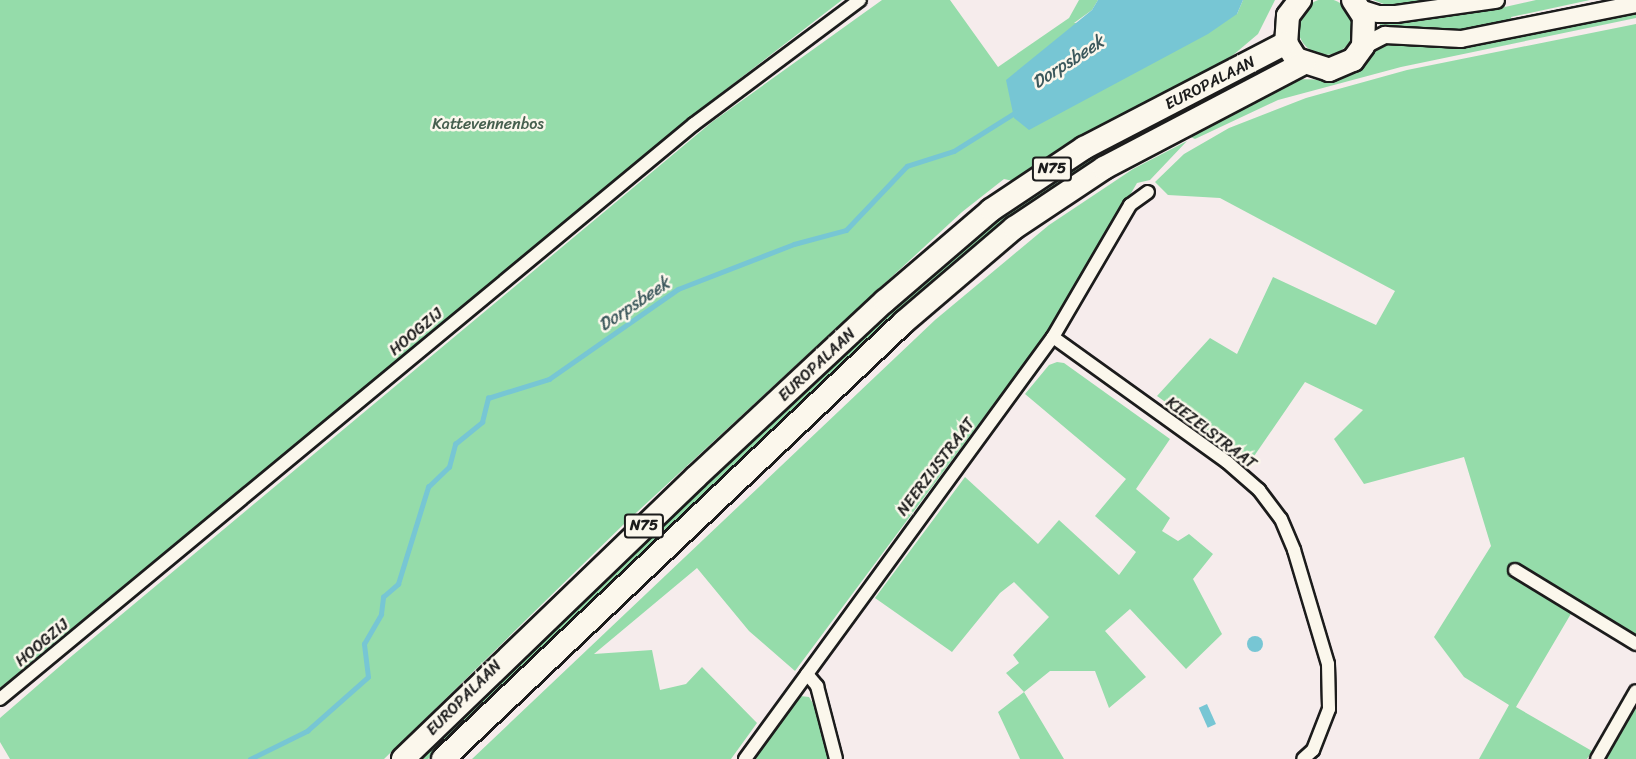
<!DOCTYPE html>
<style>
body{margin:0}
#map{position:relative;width:1636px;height:759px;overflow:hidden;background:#f6ecec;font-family:Sriracha,sans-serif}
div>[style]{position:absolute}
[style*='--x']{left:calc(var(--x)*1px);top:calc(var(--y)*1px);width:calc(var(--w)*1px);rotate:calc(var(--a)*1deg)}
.green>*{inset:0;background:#95dcaa}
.round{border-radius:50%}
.water>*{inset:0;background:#77c6d4;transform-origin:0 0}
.stream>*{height:4.5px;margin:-2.25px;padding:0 2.25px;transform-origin:2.25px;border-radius:2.25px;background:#77c6d4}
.roads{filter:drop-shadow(2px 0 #1c1c1c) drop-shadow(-2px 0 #1c1c1c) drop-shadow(0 2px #1c1c1c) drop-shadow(0 -2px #1c1c1c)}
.street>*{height:12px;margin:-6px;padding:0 6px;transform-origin:6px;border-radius:6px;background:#fbf7ec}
.secondary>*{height:16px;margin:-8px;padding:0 8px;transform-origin:8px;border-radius:8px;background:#fbf7ec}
.highway>*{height:22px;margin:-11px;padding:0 11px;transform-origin:11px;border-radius:11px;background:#fbf7ec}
span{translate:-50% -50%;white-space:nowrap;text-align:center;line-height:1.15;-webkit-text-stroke:5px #fbf7ec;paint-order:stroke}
.shield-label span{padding:2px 4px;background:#fbf7ec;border:2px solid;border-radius:4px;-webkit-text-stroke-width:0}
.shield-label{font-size:15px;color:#1c1c1c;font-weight:700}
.street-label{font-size:16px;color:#1c1c1c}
.park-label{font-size:16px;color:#465f4e}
.water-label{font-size:18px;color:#3c585c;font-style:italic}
</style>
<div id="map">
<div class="green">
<div class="round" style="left:1298px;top:-1px;width:56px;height:56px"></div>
<div style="clip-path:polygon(0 0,842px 0,694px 114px,0 688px)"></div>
<div style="clip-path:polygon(882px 0,950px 0,998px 67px,1069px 18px,1079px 0,1098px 0,1092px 10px,1074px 23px,1237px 14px,1243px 0,1275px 0,1258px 34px,1232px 56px,1072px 143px,1013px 181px,1004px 179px,962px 212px,624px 524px,384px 759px,10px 759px,0 742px,0 718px,67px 660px,712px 122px)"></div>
<div style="clip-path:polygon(1373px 0,1441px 0,1392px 7px)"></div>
<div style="clip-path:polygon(1536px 0,1590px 0,1511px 17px,1512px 23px,1464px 32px,1380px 27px,1380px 23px,1487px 11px)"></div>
<div style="clip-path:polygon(1636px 12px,1636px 18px,1401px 67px,1278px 100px,1195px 139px,1186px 135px,1293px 79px,1339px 80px,1355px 73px,1379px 46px,1389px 41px)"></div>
<div style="clip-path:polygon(1636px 24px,1636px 637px,1516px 565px,1510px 575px,1572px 612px,1516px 707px,1592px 751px,1587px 759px,1479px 759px,1509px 705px,1464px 677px,1434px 637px,1491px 546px,1464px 457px,1364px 484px,1334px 439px,1363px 410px,1305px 382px,1250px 462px,1157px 396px,1210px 338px,1237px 354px,1273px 277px,1376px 325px,1395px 291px,1220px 198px,1168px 195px,1155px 182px,1184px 154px,1229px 128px,1306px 98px,1407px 70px)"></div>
<div style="clip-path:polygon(1280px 54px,1287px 64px,1096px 165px,725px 478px,428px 759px,415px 759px,491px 682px,973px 238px,1086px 157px)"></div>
<div style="clip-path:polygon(1187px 141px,1150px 180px,1137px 183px,1062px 312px,795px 671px,749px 631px,697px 568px,594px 654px,652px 650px,660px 690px,686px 684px,702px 667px,757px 723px,731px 759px,472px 759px,935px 320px,1049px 225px,1133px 169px)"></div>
<div style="clip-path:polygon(1057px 362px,1064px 363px,1170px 439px,1136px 489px,1170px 518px,1162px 531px,1178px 541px,1189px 534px,1213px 554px,1193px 579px,1222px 634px,1186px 669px,1130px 609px,1105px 631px,1146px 677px,1109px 708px,1095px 671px,1050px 671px,1024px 692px,1064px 759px,1020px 759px,998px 712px,1024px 692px,1006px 673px,1019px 663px,1013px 655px,1049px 617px,1014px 582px,1000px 593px,952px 652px,875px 598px,965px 477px,1038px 544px,1059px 520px,1119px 575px,1136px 552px,1095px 516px,1126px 479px,1025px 394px,1049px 365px)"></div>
<div style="clip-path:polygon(800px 696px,809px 697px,814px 705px,828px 759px,752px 759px)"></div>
<div style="clip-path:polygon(1636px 703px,1636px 759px,1604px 759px)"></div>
</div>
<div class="water">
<div style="clip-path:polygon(1098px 0,1243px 0,1237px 14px,1208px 34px,1029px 130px,1014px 118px,1006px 80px,1092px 10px)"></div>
<div class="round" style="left:1247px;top:636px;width:16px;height:16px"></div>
<div style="left:1207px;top:704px;width:22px;height:9px;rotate:66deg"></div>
</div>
<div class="stream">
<div style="--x:250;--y:759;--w:64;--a:-26.2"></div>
<div style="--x:307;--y:731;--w:81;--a:-41.5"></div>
<div style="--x:368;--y:677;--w:33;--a:-97"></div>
<div style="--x:364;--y:644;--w:34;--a:-60"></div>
<div style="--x:381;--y:614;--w:17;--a:-83"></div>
<div style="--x:383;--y:597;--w:20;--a:-41"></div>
<div style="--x:398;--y:584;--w:102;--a:-72.8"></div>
<div style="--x:428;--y:487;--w:29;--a:-44"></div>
<div style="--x:449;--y:467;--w:24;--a:-75"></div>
<div style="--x:455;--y:444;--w:35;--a:-39"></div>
<div style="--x:482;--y:422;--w:25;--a:-76"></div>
<div style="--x:488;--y:398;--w:64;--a:-17.3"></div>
<div style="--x:549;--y:379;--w:157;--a:-34.9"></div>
<div style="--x:678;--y:289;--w:124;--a:-21.2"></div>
<div style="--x:794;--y:244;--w:54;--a:-15.1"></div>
<div style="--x:846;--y:230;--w:88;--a:-46.4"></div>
<div style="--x:907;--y:166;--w:49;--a:-17.7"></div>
<div style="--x:954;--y:151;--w:73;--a:-32.2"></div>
</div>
<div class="roads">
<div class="street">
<div style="--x:1053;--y:337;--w:214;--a:35.7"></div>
<div style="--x:1227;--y:462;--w:43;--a:41.2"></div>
<div style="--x:1259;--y:490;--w:36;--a:53"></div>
<div style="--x:1281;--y:519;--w:34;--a:67"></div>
<div style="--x:1294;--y:550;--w:119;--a:73.4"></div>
<div style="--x:1328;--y:664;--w:45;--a:88.7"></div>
<div style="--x:1329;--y:709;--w:44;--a:111.3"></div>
<div style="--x:1313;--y:750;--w:13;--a:138"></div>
<div style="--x:1515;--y:570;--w:142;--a:31.4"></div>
<div style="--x:807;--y:674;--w:16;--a:50"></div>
<div style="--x:817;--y:686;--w:75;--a:75.4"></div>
<div style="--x:0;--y:699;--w:901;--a:-39.64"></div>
<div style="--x:694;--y:124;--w:207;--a:-36.8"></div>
<div style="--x:745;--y:759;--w:522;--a:-53.88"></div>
<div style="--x:1053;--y:337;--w:153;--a:-59.7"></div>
<div style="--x:1130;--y:205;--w:22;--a:-36"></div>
<div style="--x:1597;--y:759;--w:78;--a:-60.2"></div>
</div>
<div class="secondary">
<div style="--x:1360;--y:8;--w:19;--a:18"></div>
<div style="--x:1378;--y:14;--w:18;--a:0"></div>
<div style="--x:1396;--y:14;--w:101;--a:-8"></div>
<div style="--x:1363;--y:46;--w:25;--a:-27"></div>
<div style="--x:1385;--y:35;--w:76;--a:3"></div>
<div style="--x:1461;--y:39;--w:178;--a:-11.3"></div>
</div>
<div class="highway">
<div style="--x:1300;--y:0;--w:20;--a:127"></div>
<div style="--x:1288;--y:16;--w:27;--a:94"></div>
<div style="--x:1286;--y:43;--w:19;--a:58"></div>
<div style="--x:1296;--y:59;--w:35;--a:18"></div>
<div style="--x:1329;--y:70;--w:26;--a:-23"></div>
<div style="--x:1353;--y:60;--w:17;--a:-54"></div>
<div style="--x:1363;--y:46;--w:29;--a:-88"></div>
<div style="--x:1364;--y:17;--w:20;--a:-123"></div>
<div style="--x:403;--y:759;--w:407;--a:-43.9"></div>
<div style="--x:696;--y:477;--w:258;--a:-43"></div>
<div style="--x:885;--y:301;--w:140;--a:-40.6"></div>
<div style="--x:991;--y:210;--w:112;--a:-33.7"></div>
<div style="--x:1084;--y:148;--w:228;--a:-27.5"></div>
<div style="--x:443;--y:759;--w:635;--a:-43.47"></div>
<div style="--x:904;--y:322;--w:145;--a:-40.5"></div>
<div style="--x:1014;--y:228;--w:108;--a:-33.7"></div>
<div style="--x:1104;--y:168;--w:226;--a:-27.7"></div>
</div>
</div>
<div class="shield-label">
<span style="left:1052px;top:169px">N75</span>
<span style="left:644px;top:526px">N75</span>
</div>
<div class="street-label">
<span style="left:1210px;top:83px;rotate:-27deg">EUROPALAAN</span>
<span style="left:416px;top:332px;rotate:-40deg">HOOGZIJ</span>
<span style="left:817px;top:365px;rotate:-43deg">EUROPALAAN</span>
<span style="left:1211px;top:433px;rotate:37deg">KIEZELSTRAAT</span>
<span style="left:936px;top:467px;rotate:-53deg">NEERZIJSTRAAT</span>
<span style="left:42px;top:643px;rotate:-40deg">HOOGZIJ</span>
<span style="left:464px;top:698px;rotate:-45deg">EUROPALAAN</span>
</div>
<div class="park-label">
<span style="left:488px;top:124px">Kattevennenbos</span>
</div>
<div class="water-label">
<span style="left:1068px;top:62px;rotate:-33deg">Dorpsbeek</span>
<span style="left:634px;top:304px;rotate:-34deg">Dorpsbeek</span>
</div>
</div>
